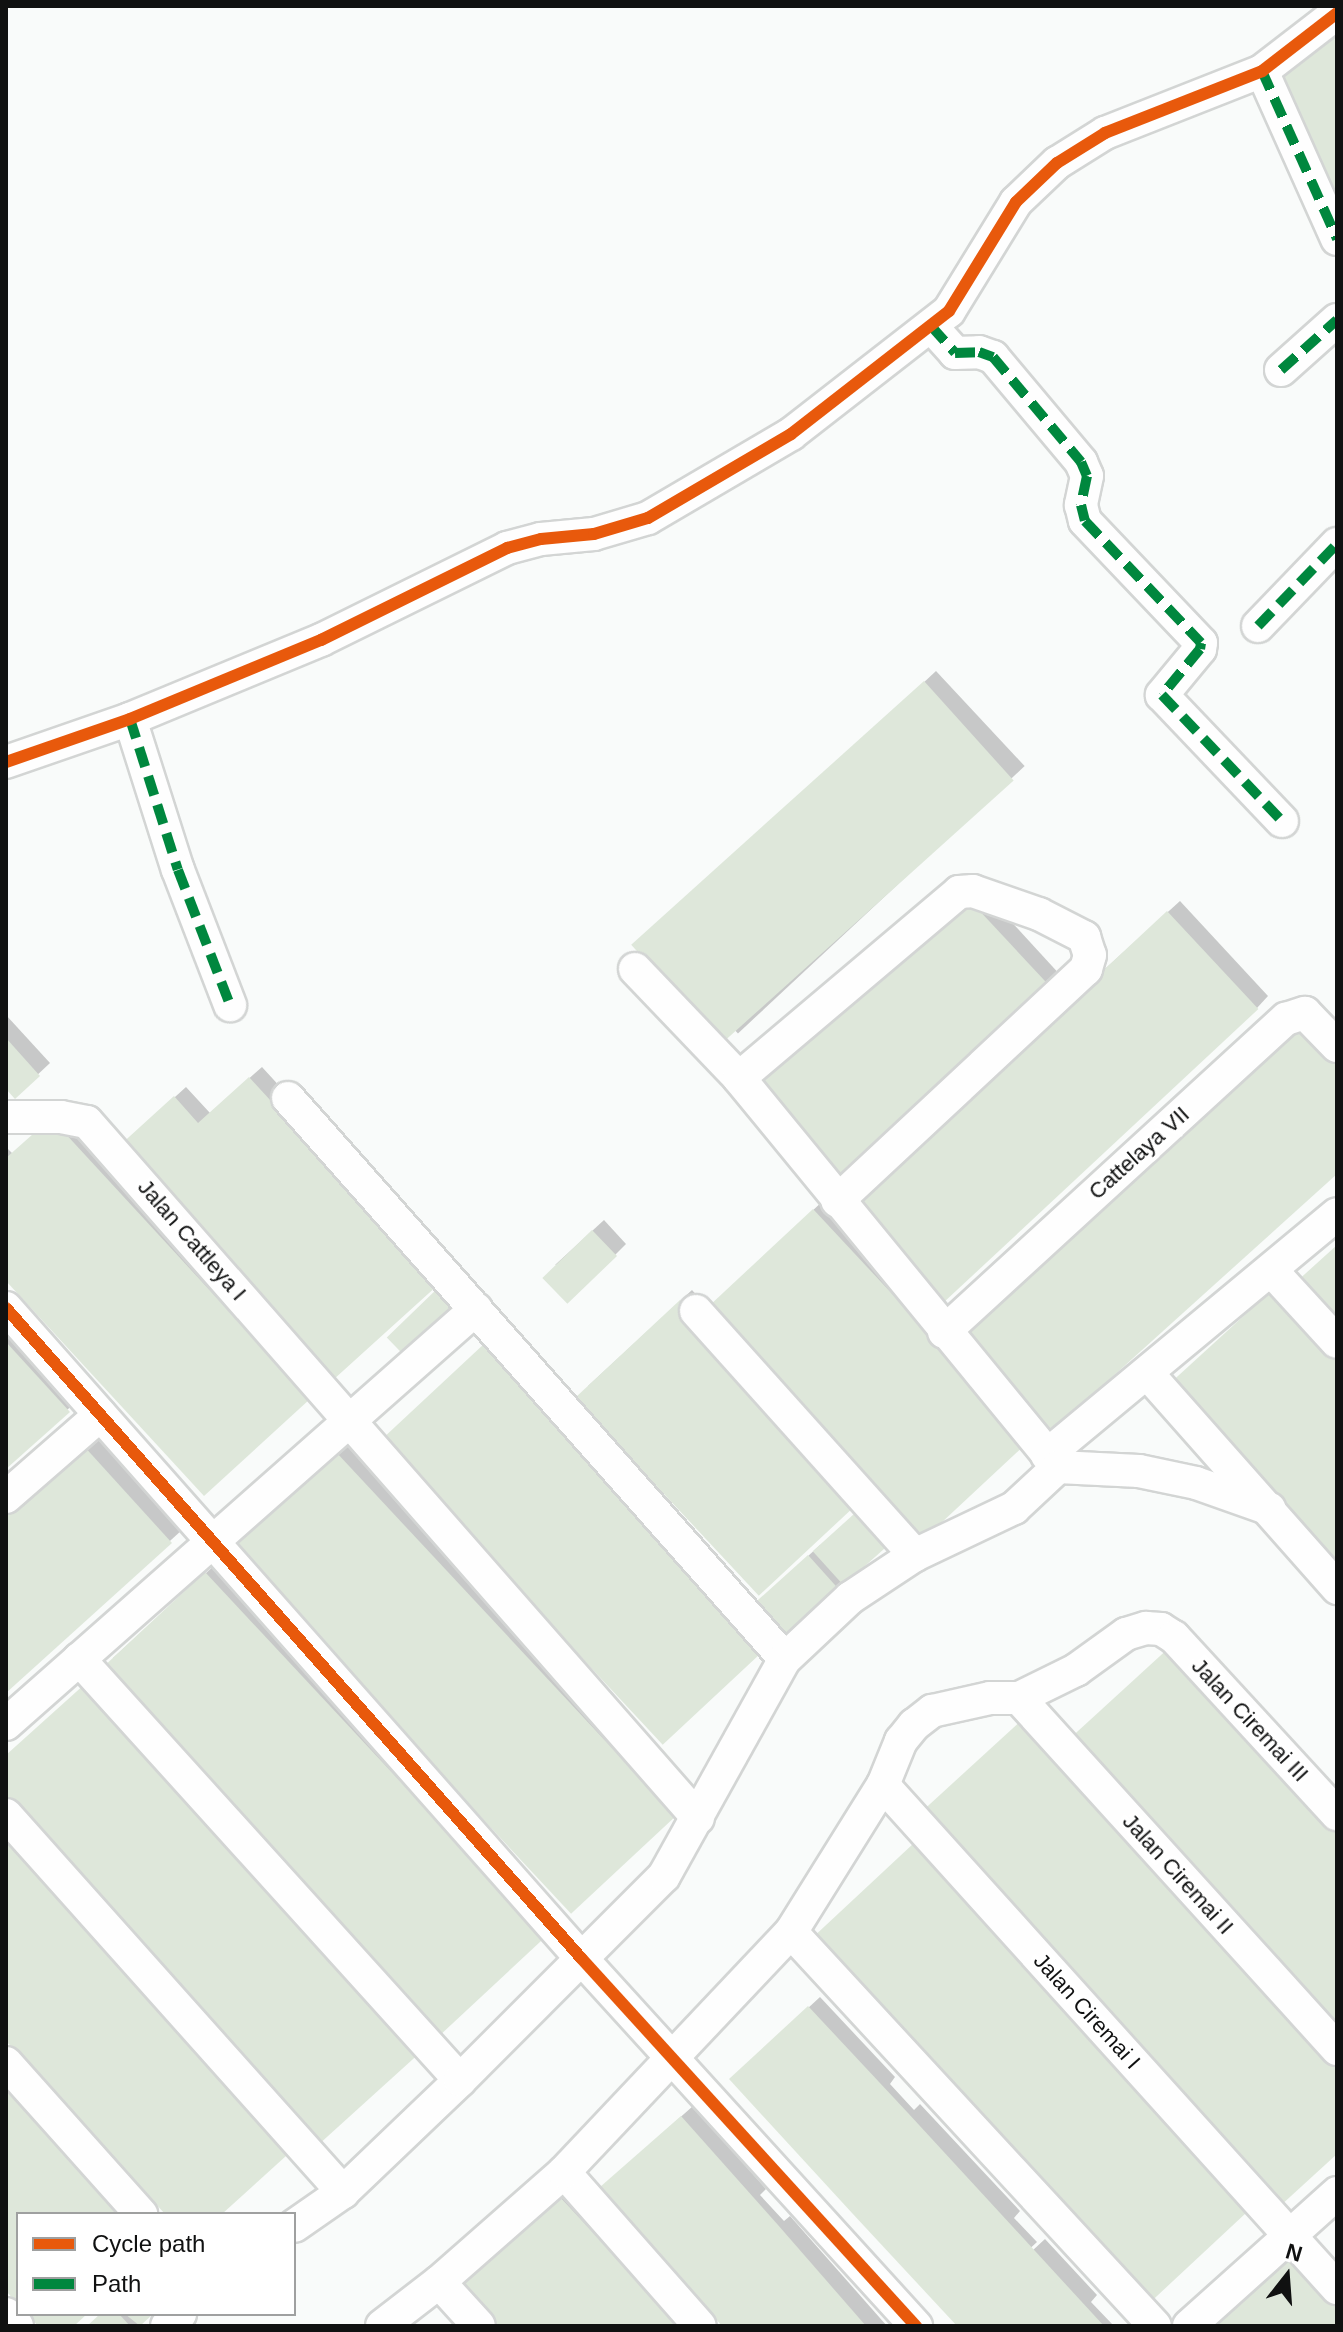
<!DOCTYPE html>
<style>
body{margin:0}
#map{position:relative;width:1343px;height:2332px;overflow:hidden;background:#f9fbfa;font-family:Arial,sans-serif}
div>[style]{position:absolute}
[style*='--x']{left:calc(var(--x)*1px);top:calc(var(--y)*1px);width:calc(var(--w)*1px);rotate:calc(var(--a)*1deg)}
.shadow>*{inset:0;background:#0003;transform-origin:0 0}
.building>*{inset:0;background:#dee7da;transform-origin:0 0}
.roads{filter:drop-shadow(2px 0 #d3d5d4) drop-shadow(-2px 0 #d3d5d4) drop-shadow(0 2px #d3d5d4) drop-shadow(0 -2px #d3d5d4)}
.street>*{height:32px;margin:-16px;padding:0 16px;transform-origin:16px;border-radius:16px;background:#fefefe}
.quiet>*{height:10px;margin-top:-5px;transform-origin:0;background:repeating-linear-gradient(90deg,#00873e 0 20px,transparent 0 30px)}
.cycleway>*{height:12px;margin:-6px;padding:0 6px;transform-origin:6px;border-radius:6px;background:#e8590c}
span{translate:-50% -50%;white-space:nowrap;text-align:center;line-height:1.15;-webkit-text-stroke:8px #fff;paint-order:stroke}
.street-label{font-size:22px;color:#101111}
.frame{position:absolute;inset:0;border:8px solid #101111;pointer-events:none}
.legend{position:absolute;left:16px;top:2212px;width:280px;height:104px;box-sizing:border-box;background:#fff;border:2px solid #9fa0a0;margin:0;padding:10px 14px;list-style:none;font-size:24px;color:#101111}
.legend li{display:flex;align-items:center;gap:16px;height:40px}
.legend b{width:40px;border:2px solid #9fa0a0}
.north{position:absolute;left:1247px;top:2236px;width:80px;height:80px;-webkit-text-stroke:6px #fff;paint-order:stroke;rotate:17deg;font-size:22px;font-weight:700;line-height:32px;text-align:center;color:#101111}
.north::after{content:'';display:block;margin:auto;width:28px;height:36px;background:#101111;clip-path:polygon(50% 0,100% 100%,50% 72%,0 100%)}
</style>
<div id="map">
<div class="shadow">
<div style="left:936px;top:671px;width:130px;height:392px;rotate:47deg"></div>
<div style="clip-path:polygon(975px 882px,1063px 978px,843px 1178px)"></div>
<div style="clip-path:polygon(1180px 901px,1268px 996px,1257px 1008px,863px 1188px)"></div>
<div style="clip-path:polygon(6px 1015px,50px 1063px,15px 1096px,6px 1086px)"></div>
<div style="clip-path:polygon(262px 1067px,449px 1271px,132px 1136px,186px 1087px,210px 1113px)"></div>
<div style="clip-path:polygon(63px 1108px,320px 1386px,6px 1278px,6px 1147px,13px 1154px)"></div>
<div style="clip-path:polygon(825px 1199px,1038px 1430px,588px 1386px,692px 1290px,708px 1308px)"></div>
<div style="clip-path:polygon(604px 1220px,626px 1244px,615px 1255px,555px 1265px)"></div>
<div style="clip-path:polygon(6px 1319px,79px 1399px,6px 1466px)"></div>
<div style="clip-path:polygon(94px 1435px,182px 1530px,6px 1690px,6px 1515px)"></div>
<div style="clip-path:polygon(348px 1442px,684px 1805px,672px 1817px,233px 1549px)"></div>
<div style="clip-path:polygon(820px 1545px,844px 1582px,784px 1636px,767px 1594px)"></div>
<div style="clip-path:polygon(217px 1563px,541px 1937px,113px 1658px)"></div>
<div style="clip-path:polygon(820px 1997px,895px 2077px,890px 2084px,914px 2110px,920px 2104px,1020px 2211px,1014px 2218px,1037px 2242px,964px 2310px,966px 2312px,1045px 2239px,1097px 2295px,1091px 2302px,1114px 2326px,960px 2326px,743px 2068px)"></div>
<div style="clip-path:polygon(693px 2106px,766px 2189px,760px 2195px,784px 2221px,790px 2216px,887px 2326px,725px 2326px,614px 2176px)"></div>
<div style="clip-path:polygon(572px 2186px,701px 2326px,456px 2292px)"></div>
<div style="clip-path:polygon(102px 2314px,150px 2314px,138px 2326px,88px 2326px)"></div>
</div>
<div class="building">
<div style="clip-path:polygon(1337px 23px,1337px 216px,1274px 75px)"></div>
<div style="left:924px;top:681px;width:134px;height:394px;rotate:48deg"></div>
<div style="left:962px;top:892px;width:134px;height:283px;rotate:47deg"></div>
<div style="left:1167px;top:911px;width:134px;height:429px;rotate:47deg"></div>
<div style="clip-path:polygon(1302px 1024px,1337px 1062px,1337px 1174px,1049px 1434px,959px 1336px)"></div>
<div style="clip-path:polygon(6px 1038px,40px 1076px,15px 1099px,6px 1089px)"></div>
<div style="clip-path:polygon(249px 1077px,439px 1284px,333px 1380px,118px 1147px,174px 1096px,198px 1123px)"></div>
<div style="clip-path:polygon(51px 1118px,310px 1399px,204px 1496px,6px 1281px,6px 1158px)"></div>
<div style="left:813px;top:1209px;width:317px;height:144px;rotate:47deg"></div>
<div style="left:592px;top:1230px;width:36px;height:69px;rotate:46deg"></div>
<div style="clip-path:polygon(1337px 1245px,1337px 1328px,1295px 1283px)"></div>
<div style="left:440px;top:1286px;width:36px;height:74px;rotate:46deg"></div>
<div style="clip-path:polygon(1273px 1289px,1337px 1359px,1337px 1570px,1167px 1386px)"></div>
<div style="left:680px;top:1300px;width:270px;height:144px;rotate:47deg"></div>
<div style="clip-path:polygon(6px 1342px,70px 1412px,6px 1469px)"></div>
<div style="left:485px;top:1343px;width:415px;height:144px;rotate:47deg"></div>
<div style="clip-path:polygon(82px 1444px,172px 1543px,6px 1693px,6px 1513px)"></div>
<div style="left:336px;top:1452px;width:498px;height:143px;rotate:47deg"></div>
<div style="left:864px;top:1505px;width:46px;height:69px;rotate:48deg"></div>
<div style="left:808px;top:1555px;width:46px;height:74px;rotate:48deg"></div>
<div style="left:205px;top:1572px;width:499px;height:144px;rotate:47deg"></div>
<div style="clip-path:polygon(1172px 1645px,1337px 1824px,1337px 2036px,1066px 1742px)"></div>
<div style="clip-path:polygon(86px 1683px,423px 2050px,317px 2146px,6px 1808px,6px 1755px)"></div>
<div style="clip-path:polygon(1024px 1718px,1337px 2058px,1337px 2154px,1279px 2207px,918px 1815px)"></div>
<div style="clip-path:polygon(6px 1829px,297px 2146px,222px 2214px,165px 2214px,6px 2041px)"></div>
<div style="left:914px;top:1843px;width:497px;height:144px;rotate:47deg"></div>
<div style="clip-path:polygon(808px 2006px,908px 2113px,1104px 2326px,957px 2326px,852px 2213px,729px 2079px)"></div>
<div style="clip-path:polygon(6px 2079px,130px 2214px,18px 2214px,18px 2304px,6px 2291px)"></div>
<div style="clip-path:polygon(681px 2116px,778px 2225px,866px 2326px,722px 2326px,650px 2244px,600px 2187px)"></div>
<div style="clip-path:polygon(559px 2196px,680px 2326px,485px 2326px,453px 2292px)"></div>
<div style="clip-path:polygon(1287px 2250px,1337px 2305px,1337px 2326px,1203px 2326px)"></div>
<div style="clip-path:polygon(27px 2314px,87px 2314px,74px 2326px,38px 2326px)"></div>
<div style="clip-path:polygon(100px 2314px,119px 2314px,130px 2326px,87px 2326px)"></div>
<div style="clip-path:polygon(125px 2314px,153px 2314px,140px 2326px)"></div>
</div>
<div class="roads">
<div class="street">
<div style="--x:1262;--y:71;--w:184;--a:65.9"></div>
<div style="--x:931;--y:326;--w:36;--a:48"></div>
<div style="--x:955;--y:353;--w:24;--a:-2"></div>
<div style="--x:979;--y:352;--w:15;--a:20"></div>
<div style="--x:993;--y:357;--w:137;--a:50"></div>
<div style="--x:1081;--y:462;--w:15;--a:67"></div>
<div style="--x:1087;--y:476;--w:30;--a:102"></div>
<div style="--x:1081;--y:505;--w:16;--a:76"></div>
<div style="--x:1085;--y:521;--w:168;--a:46.4"></div>
<div style="--x:1201;--y:643;--w:6;--a:99"></div>
<div style="--x:1200;--y:649;--w:60;--a:129.6"></div>
<div style="--x:1162;--y:695;--w:174;--a:46.4"></div>
<div style="--x:1281;--y:370;--w:75;--a:-41.8"></div>
<div style="--x:1258;--y:626;--w:114;--a:-46.1"></div>
<div style="--x:130;--y:719;--w:158;--a:72.4"></div>
<div style="--x:178;--y:870;--w:145;--a:68.9"></div>
<div style="--x:6;--y:762;--w:131;--a:-19.1"></div>
<div style="--x:130;--y:719;--w:207;--a:-22.5"></div>
<div style="--x:321;--y:640;--w:208;--a:-26.3"></div>
<div style="--x:507;--y:548;--w:35;--a:-15"></div>
<div style="--x:541;--y:539;--w:53;--a:-5.4"></div>
<div style="--x:594;--y:534;--w:56;--a:-16.5"></div>
<div style="--x:648;--y:518;--w:166;--a:-30.4"></div>
<div style="--x:791;--y:434;--w:200;--a:-37.9"></div>
<div style="--x:949;--y:311;--w:128;--a:-58.4"></div>
<div style="--x:1016;--y:202;--w:57;--a:-43.6"></div>
<div style="--x:1057;--y:163;--w:57;--a:-32"></div>
<div style="--x:1105;--y:133;--w:169;--a:-21.5"></div>
<div style="--x:1262;--y:71;--w:95;--a:-37.7"></div>
<div style="--x:635;--y:969;--w:151;--a:46.3"></div>
<div style="--x:739;--y:1078;--w:503;--a:50.65"></div>
<div style="--x:739;--y:1078;--w:288;--a:-40.2"></div>
<div style="--x:959;--y:892;--w:14;--a:-4"></div>
<div style="--x:973;--y:891;--w:70;--a:19.2"></div>
<div style="--x:1039;--y:914;--w:51;--a:27.1"></div>
<div style="--x:1084;--y:937;--w:19;--a:72"></div>
<div style="--x:1090;--y:955;--w:15;--a:106"></div>
<div style="--x:1086;--y:969;--w:340;--a:137"></div>
<div style="--x:288;--y:1098;--w:749;--a:48.46"></div>
<div style="--x:6;--y:1117;--w:55;--a:0"></div>
<div style="--x:61;--y:1117;--w:26;--a:11"></div>
<div style="--x:87;--y:1122;--w:926;--a:48.72"></div>
<div style="--x:1272;--y:1271;--w:96;--a:47.5"></div>
<div style="--x:6;--y:1308;--w:868;--a:48.5"></div>
<div style="--x:581;--y:1958;--w:498;--a:47.7"></div>
<div style="--x:696;--y:1311;--w:328;--a:48.1"></div>
<div style="--x:944;--y:1332;--w:464;--a:-42.5"></div>
<div style="--x:1286;--y:1019;--w:20;--a:-18"></div>
<div style="--x:1305;--y:1013;--w:46;--a:45.9"></div>
<div style="--x:1148;--y:1374;--w:286;--a:48.5"></div>
<div style="--x:1047;--y:1455;--w:377;--a:-39.7"></div>
<div style="--x:6;--y:1497;--w:125;--a:-41.1"></div>
<div style="--x:79;--y:1659;--w:568;--a:47.86"></div>
<div style="--x:1019;--y:1698;--w:474;--a:47.8"></div>
<div style="--x:6;--y:1724;--w:627;--a:-41.44"></div>
<div style="--x:883;--y:1785;--w:678;--a:47.93"></div>
<div style="--x:6;--y:1815;--w:506;--a:48.21"></div>
<div style="--x:791;--y:1932;--w:536;--a:47.27"></div>
<div style="--x:6;--y:2063;--w:203;--a:48.2"></div>
<div style="--x:564;--y:2172;--w:205;--a:48.6"></div>
<div style="--x:294;--y:2226;--w:60;--a:-34.8"></div>
<div style="--x:343;--y:2192;--w:162;--a:-43.7"></div>
<div style="--x:460;--y:2080;--w:288;--a:-45"></div>
<div style="--x:664;--y:1876;--w:248;--a:-60.9"></div>
<div style="--x:785;--y:1659;--w:89;--a:-43.2"></div>
<div style="--x:850;--y:1598;--w:78;--a:-33.5"></div>
<div style="--x:915;--y:1555;--w:110;--a:-25.4"></div>
<div style="--x:1014;--y:1508;--w:60;--a:-43"></div>
<div style="--x:1058;--y:1467;--w:81;--a:2.8"></div>
<div style="--x:1139;--y:1471;--w:58;--a:11.9"></div>
<div style="--x:1196;--y:1483;--w:78;--a:19.4"></div>
<div style="--x:439;--y:2282;--w:59;--a:47.7"></div>
<div style="--x:6;--y:2314;--w:16;--a:47"></div>
<div style="--x:167;--y:2326;--w:18;--a:-43"></div>
<div style="--x:382;--y:2326;--w:72;--a:-37.7"></div>
<div style="--x:439;--y:2282;--w:167;--a:-41.3"></div>
<div style="--x:564;--y:2172;--w:330;--a:-46.6"></div>
<div style="--x:791;--y:1932;--w:173;--a:-58"></div>
<div style="--x:883;--y:1785;--w:48;--a:-67.8"></div>
<div style="--x:901;--y:1741;--w:21;--a:-51"></div>
<div style="--x:914;--y:1725;--w:23;--a:-38"></div>
<div style="--x:932;--y:1711;--w:59;--a:-12.6"></div>
<div style="--x:990;--y:1698;--w:29;--a:0"></div>
<div style="--x:1019;--y:1698;--w:64;--a:-26.2"></div>
<div style="--x:1076;--y:1670;--w:62;--a:-35.8"></div>
<div style="--x:1126;--y:1634;--w:21;--a:-17"></div>
<div style="--x:1146;--y:1628;--w:15;--a:4"></div>
<div style="--x:1161;--y:1629;--w:15;--a:32"></div>
<div style="--x:1174;--y:1637;--w:241;--a:47.4"></div>
<div style="--x:1189;--y:2326;--w:199;--a:-41.9"></div>
</div>
</div>
<div class="quiet">
<div style="--x:1262;--y:71;--w:184;--a:65.9"></div>
<div style="--x:931;--y:326;--w:36;--a:48"></div>
<div style="--x:955;--y:353;--w:24;--a:-2"></div>
<div style="--x:979;--y:352;--w:15;--a:20"></div>
<div style="--x:993;--y:357;--w:137;--a:50"></div>
<div style="--x:1081;--y:462;--w:15;--a:67"></div>
<div style="--x:1087;--y:476;--w:30;--a:102"></div>
<div style="--x:1081;--y:505;--w:16;--a:76"></div>
<div style="--x:1085;--y:521;--w:168;--a:46.4"></div>
<div style="--x:1201;--y:643;--w:6;--a:99"></div>
<div style="--x:1200;--y:649;--w:60;--a:129.6"></div>
<div style="--x:1162;--y:695;--w:174;--a:46.4"></div>
<div style="--x:1281;--y:370;--w:75;--a:-41.8"></div>
<div style="--x:1258;--y:626;--w:114;--a:-46.1"></div>
<div style="--x:130;--y:719;--w:158;--a:72.4"></div>
<div style="--x:178;--y:870;--w:145;--a:68.9"></div>
</div>
<div class="cycleway">
<div style="--x:6;--y:762;--w:131;--a:-19.1"></div>
<div style="--x:130;--y:719;--w:207;--a:-22.5"></div>
<div style="--x:321;--y:640;--w:208;--a:-26.3"></div>
<div style="--x:507;--y:548;--w:35;--a:-15"></div>
<div style="--x:541;--y:539;--w:53;--a:-5.4"></div>
<div style="--x:594;--y:534;--w:56;--a:-16.5"></div>
<div style="--x:648;--y:518;--w:166;--a:-30.4"></div>
<div style="--x:791;--y:434;--w:200;--a:-37.9"></div>
<div style="--x:949;--y:311;--w:128;--a:-58.4"></div>
<div style="--x:1016;--y:202;--w:57;--a:-43.6"></div>
<div style="--x:1057;--y:163;--w:57;--a:-32"></div>
<div style="--x:1105;--y:133;--w:169;--a:-21.5"></div>
<div style="--x:1262;--y:71;--w:95;--a:-37.7"></div>
<div style="--x:6;--y:1308;--w:868;--a:48.5"></div>
<div style="--x:581;--y:1958;--w:498;--a:47.7"></div>
</div>
<div class="street-label">
<span style="left:1139px;top:1153px;rotate:-42deg">Cattelaya VII</span>
<span style="left:192px;top:1240px;rotate:49deg">Jalan Cattleya I</span>
<span style="left:1250px;top:1720px;rotate:47deg">Jalan Ciremai III</span>
<span style="left:1178px;top:1874px;rotate:48deg">Jalan Ciremai II</span>
<span style="left:1087px;top:2011px;rotate:48deg">Jalan Ciremai I</span>
</div>
<div class="frame"></div>
<ul class="legend">
<li><b style="height:10px;background:#e8590c"></b>Cycle path</li>
<li><b style="height:10px;background:#00873e"></b>Path</li>
</ul>
<div class="north">N</div>
</div>
